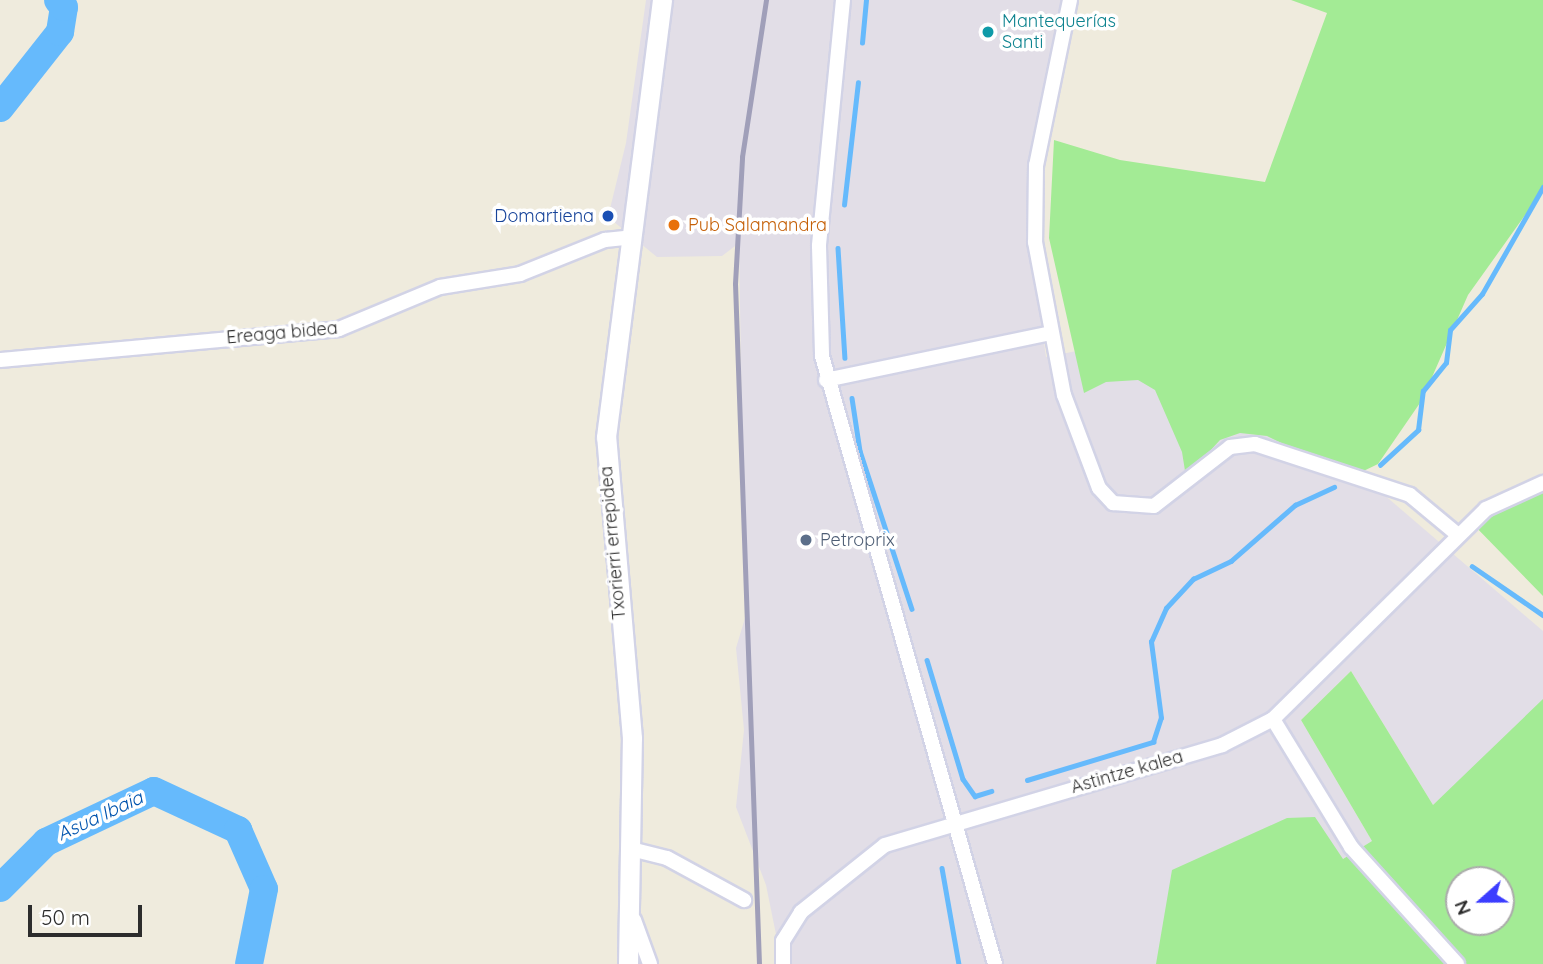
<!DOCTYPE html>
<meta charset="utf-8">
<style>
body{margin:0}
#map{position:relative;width:1543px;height:964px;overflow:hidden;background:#efebdd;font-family:Quicksand,sans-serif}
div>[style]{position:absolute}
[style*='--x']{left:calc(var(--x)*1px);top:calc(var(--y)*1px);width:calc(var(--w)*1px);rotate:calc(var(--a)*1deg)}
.industrial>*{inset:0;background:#e2dee7}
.green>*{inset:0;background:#a3eb95}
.stream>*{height:4.5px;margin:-2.25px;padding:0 2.25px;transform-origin:2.25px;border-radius:2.25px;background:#66bafc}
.river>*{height:28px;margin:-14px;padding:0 14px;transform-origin:14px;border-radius:14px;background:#66bafc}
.roads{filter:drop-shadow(2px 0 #d2d3e6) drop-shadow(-2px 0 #d2d3e6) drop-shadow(0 2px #d2d3e6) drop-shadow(0 -2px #d2d3e6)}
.street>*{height:14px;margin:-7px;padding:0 7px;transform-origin:7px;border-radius:7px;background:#fff}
.secondary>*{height:19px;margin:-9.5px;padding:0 9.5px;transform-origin:9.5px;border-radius:9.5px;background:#fff}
.rail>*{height:4.5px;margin:-2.25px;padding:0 2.25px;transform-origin:2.25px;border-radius:2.25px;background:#a09fb9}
.dots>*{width:19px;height:19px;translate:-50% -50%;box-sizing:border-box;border:4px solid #fff;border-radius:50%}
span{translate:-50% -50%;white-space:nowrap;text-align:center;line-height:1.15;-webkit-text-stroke:7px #fff;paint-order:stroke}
.culture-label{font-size:18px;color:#0d838f}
.left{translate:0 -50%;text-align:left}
.transit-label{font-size:18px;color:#164399}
.right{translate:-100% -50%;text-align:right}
.food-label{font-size:18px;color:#c56008}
.street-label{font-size:18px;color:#2c2c2c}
.service-label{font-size:18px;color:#4e5e75}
.water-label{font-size:19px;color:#0053ad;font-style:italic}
.north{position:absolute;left:1445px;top:866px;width:70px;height:70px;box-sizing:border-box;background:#fff;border:2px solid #ababab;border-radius:50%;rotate:249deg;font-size:19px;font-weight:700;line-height:28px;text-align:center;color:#2c2c2c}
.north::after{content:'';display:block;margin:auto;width:24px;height:32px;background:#3b3dff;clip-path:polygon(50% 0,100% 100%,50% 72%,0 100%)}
.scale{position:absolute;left:28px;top:905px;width:114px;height:32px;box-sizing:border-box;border:4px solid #2c2c2c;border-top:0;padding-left:9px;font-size:21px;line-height:24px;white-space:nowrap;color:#2c2c2c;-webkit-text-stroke:5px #fff;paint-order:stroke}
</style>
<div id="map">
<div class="industrial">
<div style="clip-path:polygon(646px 0,1062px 0,1045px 85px,1031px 251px,1046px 357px,1082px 350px,1368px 481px,1543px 631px,1543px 704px,1433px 805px,1351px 671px,1301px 720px,1372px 841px,1343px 859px,1291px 964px,782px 964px,766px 885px,736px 807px,744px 730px,736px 648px,745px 618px,739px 243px,722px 256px,657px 257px,608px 217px,626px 143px)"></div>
</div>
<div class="green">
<div style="clip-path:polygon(1291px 0,1543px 0,1543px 190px,1468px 295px,1422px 400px,1378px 464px,1351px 477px,1267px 436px,1240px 433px,1220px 440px,1186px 477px,1182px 452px,1155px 390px,1138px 380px,1106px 382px,1084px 393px,1049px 238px,1054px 140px,1120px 160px,1265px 182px,1327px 13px)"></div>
<div style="clip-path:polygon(1543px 488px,1543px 596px,1470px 521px,1461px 522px,1481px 508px)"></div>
<div style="clip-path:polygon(evenodd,1351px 671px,1433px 805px,1543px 699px,1543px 964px,1156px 964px,1172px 870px,1287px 818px,1315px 817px,1343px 859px,1372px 841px,1301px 720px,1351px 671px,1459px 880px,1501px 880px,1501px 922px,1459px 922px,1459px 880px)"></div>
</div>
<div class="stream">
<div style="--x:862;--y:43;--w:43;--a:-84.7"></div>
<div style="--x:844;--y:205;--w:123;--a:-83.5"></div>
<div style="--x:838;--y:248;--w:110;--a:86.4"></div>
<div style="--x:852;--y:398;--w:54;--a:81.4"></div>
<div style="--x:860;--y:451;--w:166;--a:71.8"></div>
<div style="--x:1380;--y:465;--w:52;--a:-42.6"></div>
<div style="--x:1418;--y:430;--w:39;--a:-83"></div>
<div style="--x:1423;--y:391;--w:36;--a:-51"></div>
<div style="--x:1446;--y:363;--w:33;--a:-83"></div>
<div style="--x:1450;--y:330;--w:48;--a:-48.4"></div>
<div style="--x:1482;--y:294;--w:123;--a:-60.3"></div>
<div style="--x:1472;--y:566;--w:86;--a:34.6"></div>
<div style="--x:927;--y:660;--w:124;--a:73.2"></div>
<div style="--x:963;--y:779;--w:21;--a:55"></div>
<div style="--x:975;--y:796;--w:17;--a:-17"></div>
<div style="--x:1027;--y:780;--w:132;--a:-16.8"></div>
<div style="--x:1153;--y:742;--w:25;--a:-72"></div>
<div style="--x:1161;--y:718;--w:77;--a:-97.5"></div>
<div style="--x:1151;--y:642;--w:37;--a:-66"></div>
<div style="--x:1166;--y:608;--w:40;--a:-47"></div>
<div style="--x:1193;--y:579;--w:42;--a:-25.3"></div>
<div style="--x:1231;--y:561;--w:85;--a:-41.2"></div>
<div style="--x:1295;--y:505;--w:43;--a:-24.8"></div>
<div style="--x:942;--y:868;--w:97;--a:80"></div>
</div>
<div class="river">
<div style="--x:0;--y:108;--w:97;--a:-51.7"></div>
<div style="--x:60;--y:32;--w:25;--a:-81"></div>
<div style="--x:64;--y:7;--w:9;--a:-131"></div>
<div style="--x:0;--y:888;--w:65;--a:-45"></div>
<div style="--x:46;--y:842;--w:119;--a:-25.3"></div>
<div style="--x:154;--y:791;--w:93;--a:24.9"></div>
<div style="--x:238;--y:830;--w:64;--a:66.2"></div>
<div style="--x:264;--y:889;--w:76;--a:101.3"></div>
</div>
<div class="roads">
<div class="street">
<div style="--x:843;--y:0;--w:247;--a:95.6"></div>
<div style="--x:819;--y:246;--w:110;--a:88.4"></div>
<div style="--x:822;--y:356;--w:632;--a:74.12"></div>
<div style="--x:1070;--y:0;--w:168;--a:101.6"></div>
<div style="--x:1036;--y:165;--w:77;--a:90.7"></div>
<div style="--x:1035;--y:242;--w:156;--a:79.3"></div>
<div style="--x:1064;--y:395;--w:99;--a:69.4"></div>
<div style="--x:1099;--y:488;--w:21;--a:47"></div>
<div style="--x:1113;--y:503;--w:41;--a:4.2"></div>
<div style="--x:1154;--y:506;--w:96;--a:-37.8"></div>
<div style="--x:1230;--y:447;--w:25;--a:-7"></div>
<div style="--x:1255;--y:444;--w:163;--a:18.2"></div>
<div style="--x:1410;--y:495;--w:62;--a:39.8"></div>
<div style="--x:0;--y:360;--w:340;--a:-5.2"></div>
<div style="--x:339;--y:329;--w:109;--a:-22.6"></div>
<div style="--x:440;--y:287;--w:81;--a:-9.2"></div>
<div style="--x:520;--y:274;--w:92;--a:-21.8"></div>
<div style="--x:605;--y:240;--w:27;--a:-6"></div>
<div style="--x:826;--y:380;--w:229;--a:-11.8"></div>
<div style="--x:1273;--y:719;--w:150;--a:58.6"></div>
<div style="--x:1351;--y:847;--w:158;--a:47.8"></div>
<div style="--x:631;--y:849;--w:37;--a:14"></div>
<div style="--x:667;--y:858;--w:88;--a:28.6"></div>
<div style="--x:634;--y:920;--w:47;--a:70"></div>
<div style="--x:783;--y:964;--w:23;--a:-90"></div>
<div style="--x:783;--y:941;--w:34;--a:-58"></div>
<div style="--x:801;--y:912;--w:107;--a:-38.6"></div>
<div style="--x:885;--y:845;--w:352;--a:-16.5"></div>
<div style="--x:1222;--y:745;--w:57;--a:-27"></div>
<div style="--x:1273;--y:719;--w:299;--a:-44.6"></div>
<div style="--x:1486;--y:509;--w:63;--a:-24.5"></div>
</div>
<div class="secondary">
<div style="--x:628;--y:964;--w:226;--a:-89"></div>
<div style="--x:632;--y:738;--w:302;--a:-94.9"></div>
<div style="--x:606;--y:437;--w:441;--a:-82.7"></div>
</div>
</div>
<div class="rail">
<div style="--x:759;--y:964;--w:680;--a:-92.02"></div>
<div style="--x:735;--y:284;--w:127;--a:-86.8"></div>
<div style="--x:742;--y:157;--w:159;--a:-81.3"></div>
</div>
<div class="dots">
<div style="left:988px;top:32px;background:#0f9aa8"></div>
<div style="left:608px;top:216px;background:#1a4fb4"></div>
<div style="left:674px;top:225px;background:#e8710a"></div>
<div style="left:806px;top:540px;background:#5c6f8a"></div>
</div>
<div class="culture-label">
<span class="left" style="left:1002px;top:32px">Mantequerías<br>Santi</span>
</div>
<div class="transit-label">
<span class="right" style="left:594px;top:216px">Domartiena</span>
</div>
<div class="food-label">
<span class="left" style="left:688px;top:225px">Pub Salamandra</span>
</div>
<div class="street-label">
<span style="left:282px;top:333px;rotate:-5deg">Ereaga bidea</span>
<span style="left:613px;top:543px;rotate:-95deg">Txorierri errepidea</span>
<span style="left:1127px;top:772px;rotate:-16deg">Astintze kalea</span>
</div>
<div class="service-label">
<span class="left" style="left:820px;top:540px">Petroprix</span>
</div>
<div class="water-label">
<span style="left:100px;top:816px;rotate:-25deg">Asua Ibaia</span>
</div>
<div class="north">N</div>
<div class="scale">50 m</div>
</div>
